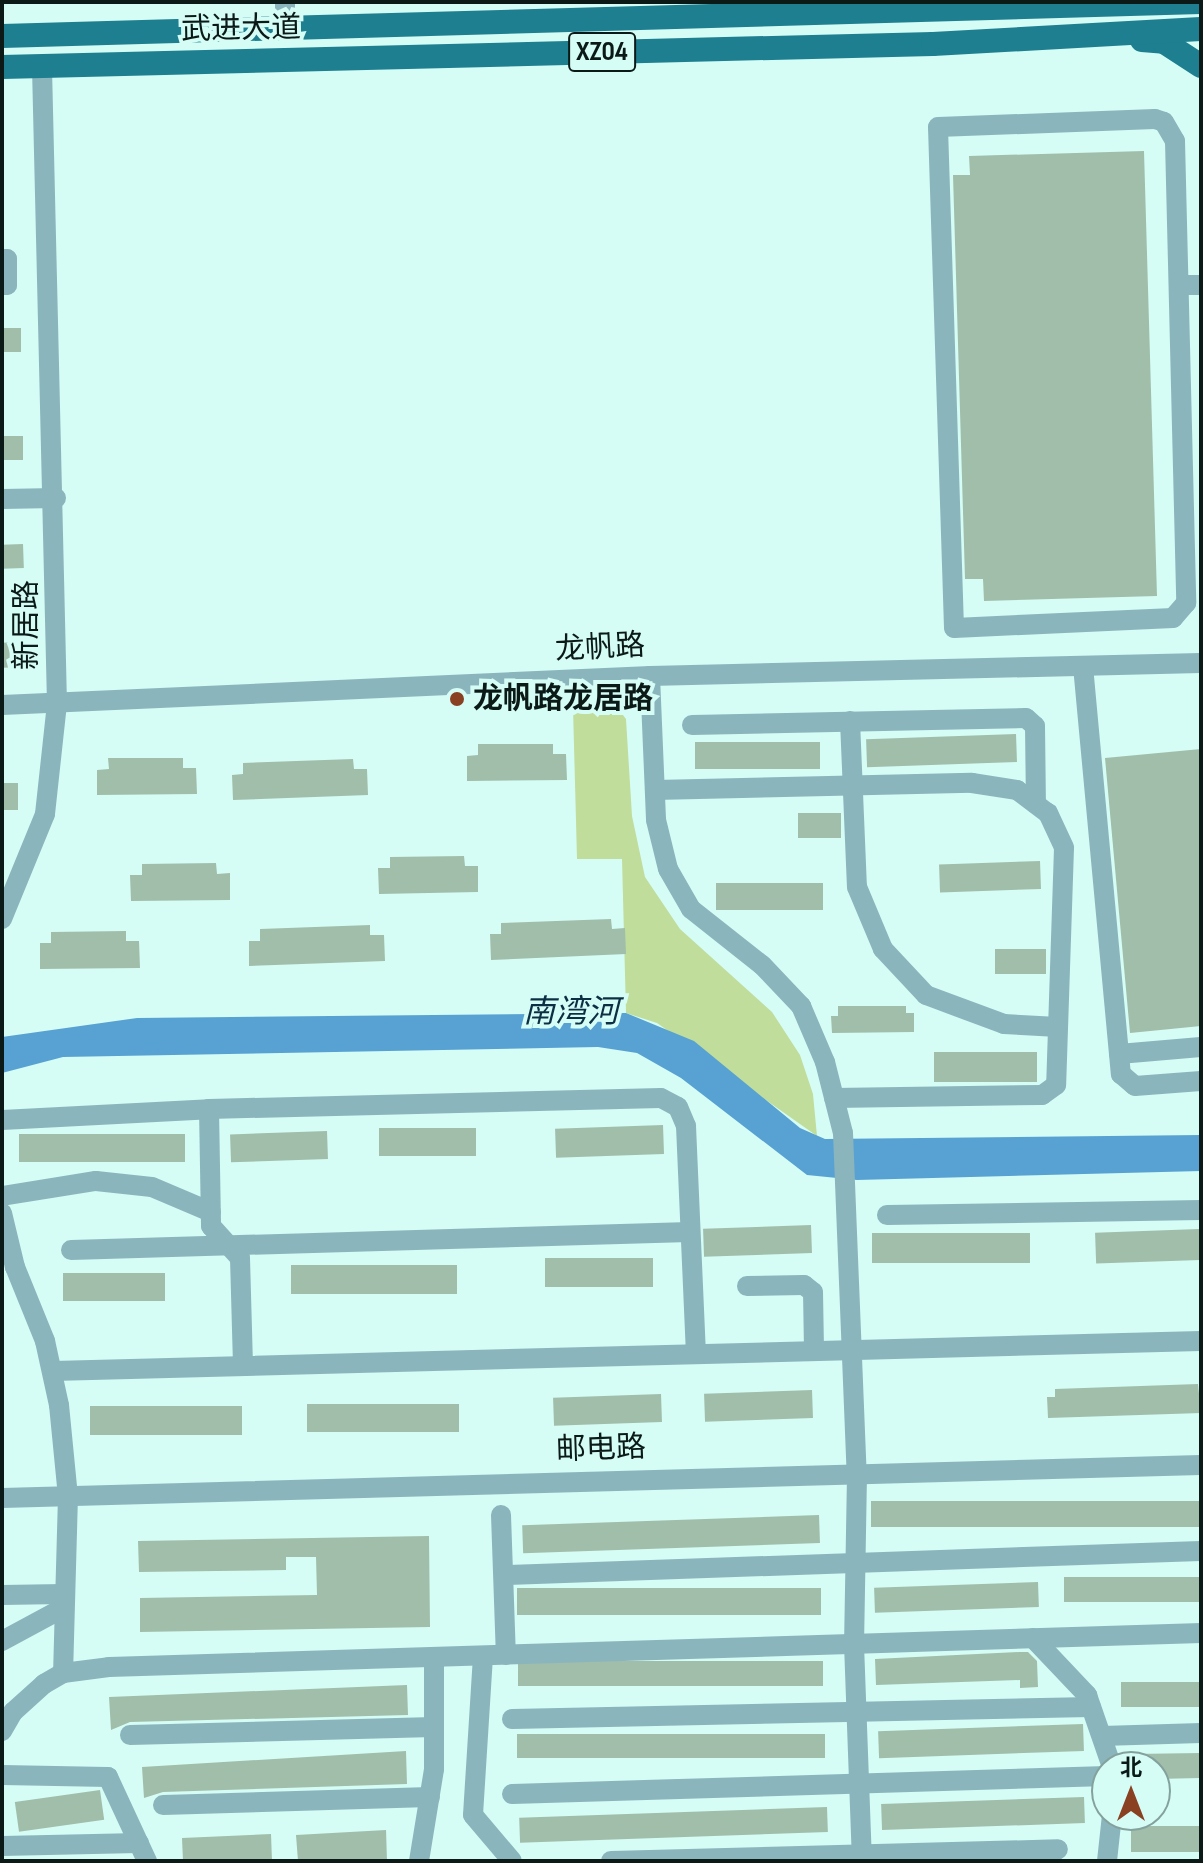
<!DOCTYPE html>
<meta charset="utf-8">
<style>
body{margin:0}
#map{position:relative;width:1203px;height:1863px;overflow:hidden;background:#d5fdf6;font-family:"Sofia Sans Condensed","Noto Sans SC",sans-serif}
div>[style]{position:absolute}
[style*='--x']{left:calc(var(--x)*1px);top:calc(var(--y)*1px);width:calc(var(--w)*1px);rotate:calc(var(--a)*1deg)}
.green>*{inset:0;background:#c1dd9b}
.water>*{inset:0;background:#58a2d3}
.building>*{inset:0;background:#a1beaa;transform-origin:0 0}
.minor>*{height:20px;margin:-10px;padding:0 10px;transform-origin:10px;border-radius:10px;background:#8bb5bd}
.major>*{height:24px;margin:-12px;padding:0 12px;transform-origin:12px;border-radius:12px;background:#1d7f8f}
.dots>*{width:22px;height:22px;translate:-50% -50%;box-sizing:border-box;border:4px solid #d5fdf6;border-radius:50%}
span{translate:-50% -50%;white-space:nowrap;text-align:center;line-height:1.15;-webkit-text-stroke:8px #d5fdf6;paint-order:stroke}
.shield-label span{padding:2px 6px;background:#d5fdf6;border:2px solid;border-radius:6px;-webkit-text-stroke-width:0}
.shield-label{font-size:28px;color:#0b1a17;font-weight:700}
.street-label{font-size:30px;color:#0b1a17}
.poi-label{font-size:30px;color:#0b1a17;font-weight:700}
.left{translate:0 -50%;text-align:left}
.water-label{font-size:32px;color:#0d2f43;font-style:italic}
.frame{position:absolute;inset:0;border:4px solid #0b1a17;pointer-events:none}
.north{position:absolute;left:1091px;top:1751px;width:80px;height:80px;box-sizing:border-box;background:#d5fdf6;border:2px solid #84a29d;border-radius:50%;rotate:0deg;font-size:22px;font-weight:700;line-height:32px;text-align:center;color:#0b1a17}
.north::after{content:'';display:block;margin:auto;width:28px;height:36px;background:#894121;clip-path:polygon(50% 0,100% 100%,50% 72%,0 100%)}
</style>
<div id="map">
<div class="green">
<div style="clip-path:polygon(616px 706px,626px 719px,632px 816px,645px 877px,680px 929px,772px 1012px,800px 1055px,813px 1094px,817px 1136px,657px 1023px,626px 1013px,622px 859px,577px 859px,573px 708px)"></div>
</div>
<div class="water">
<div style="clip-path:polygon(626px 1013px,694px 1041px,800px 1128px,825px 1139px,1201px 1135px,1201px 1171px,857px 1180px,807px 1175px,681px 1078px,637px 1053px,598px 1047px,63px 1057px,2px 1073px,2px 1037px,137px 1018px)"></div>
</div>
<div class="building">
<div style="clip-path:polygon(1144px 151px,1157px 596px,984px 601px,983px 579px,965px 579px,953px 175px,970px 175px,969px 156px)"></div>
<div style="left:21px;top:328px;width:24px;height:19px;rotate:90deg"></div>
<div style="left:2px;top:436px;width:21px;height:24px"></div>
<div style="left:23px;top:544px;width:24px;height:21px;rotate:88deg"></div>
<div style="left:22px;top:642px;width:25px;height:20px;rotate:88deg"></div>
<div style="left:1016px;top:734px;width:28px;height:150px;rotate:88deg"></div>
<div style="left:820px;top:742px;width:27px;height:125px;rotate:90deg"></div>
<div style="clip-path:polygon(478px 744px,553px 744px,553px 754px,566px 754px,567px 780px,467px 781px,467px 756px,478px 755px)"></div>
<div style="clip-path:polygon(1201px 749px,1201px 1026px,1130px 1033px,1105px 758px)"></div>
<div style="clip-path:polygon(108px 758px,183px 758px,183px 768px,196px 768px,197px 794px,97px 795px,97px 770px,109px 769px)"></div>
<div style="clip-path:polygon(353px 759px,354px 769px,367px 769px,368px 795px,233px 800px,232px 775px,243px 774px,243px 763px)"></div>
<div style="left:2px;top:783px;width:16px;height:27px"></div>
<div style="left:798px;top:813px;width:43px;height:25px"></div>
<div style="clip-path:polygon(464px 856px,465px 866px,478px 866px,478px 892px,379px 894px,378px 868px,390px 868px,390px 857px)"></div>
<div style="left:1040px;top:861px;width:28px;height:101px;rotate:88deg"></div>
<div style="clip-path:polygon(216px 863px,217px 874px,230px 873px,230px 900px,131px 901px,130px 875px,142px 875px,142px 864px)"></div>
<div style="left:823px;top:883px;width:27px;height:107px;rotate:90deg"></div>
<div style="clip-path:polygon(611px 919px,612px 929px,625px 928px,626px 954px,491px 960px,490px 934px,501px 934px,501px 923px)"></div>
<div style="clip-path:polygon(370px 925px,370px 935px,384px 935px,385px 961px,249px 966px,249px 941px,260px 941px,260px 929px)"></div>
<div style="clip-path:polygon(126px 931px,126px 941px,139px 941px,140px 968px,40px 969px,40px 943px,51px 943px,51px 932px)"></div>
<div style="left:995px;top:949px;width:51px;height:25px"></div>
<div style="clip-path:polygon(838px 1006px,906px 1006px,906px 1013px,914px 1013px,914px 1032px,832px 1033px,831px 1016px,838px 1016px)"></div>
<div style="left:1037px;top:1052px;width:30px;height:103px;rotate:90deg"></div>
<div style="left:663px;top:1125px;width:29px;height:108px;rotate:88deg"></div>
<div style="left:476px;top:1128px;width:28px;height:97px;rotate:90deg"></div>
<div style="left:327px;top:1131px;width:28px;height:97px;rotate:88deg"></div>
<div style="left:19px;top:1134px;width:166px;height:28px"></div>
<div style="left:811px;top:1225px;width:28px;height:108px;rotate:88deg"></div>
<div style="left:1199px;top:1229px;width:31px;height:104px;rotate:88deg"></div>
<div style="left:1030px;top:1233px;width:30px;height:158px;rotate:90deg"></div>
<div style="left:653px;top:1258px;width:29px;height:108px;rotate:90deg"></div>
<div style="left:291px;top:1265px;width:166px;height:29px"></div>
<div style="left:165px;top:1273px;width:28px;height:102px;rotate:90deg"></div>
<div style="clip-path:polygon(1198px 1384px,1201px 1413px,1048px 1418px,1047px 1397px,1055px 1397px,1055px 1389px)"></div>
<div style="left:812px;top:1390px;width:28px;height:108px;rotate:88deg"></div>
<div style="left:661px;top:1394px;width:28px;height:108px;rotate:88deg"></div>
<div style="left:459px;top:1404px;width:28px;height:152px;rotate:90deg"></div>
<div style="left:242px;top:1406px;width:29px;height:152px;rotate:90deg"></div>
<div style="left:1201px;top:1501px;width:26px;height:330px;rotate:90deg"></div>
<div style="left:819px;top:1515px;width:28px;height:297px;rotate:88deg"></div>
<div style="clip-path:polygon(429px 1536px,430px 1627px,140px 1632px,140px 1598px,317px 1595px,316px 1557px,286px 1557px,286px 1570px,139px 1572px,138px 1541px)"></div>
<div style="left:1201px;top:1577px;width:25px;height:137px;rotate:90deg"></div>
<div style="left:1038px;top:1582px;width:25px;height:164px;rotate:88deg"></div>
<div style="left:821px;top:1588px;width:27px;height:304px;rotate:90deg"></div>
<div style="clip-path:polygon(1019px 1652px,1028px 1652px,1037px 1661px,1038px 1687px,1020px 1688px,1020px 1680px,876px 1685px,875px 1659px)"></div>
<div style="left:823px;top:1661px;width:25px;height:305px;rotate:90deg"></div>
<div style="left:1201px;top:1682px;width:25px;height:80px;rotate:90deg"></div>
<div style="clip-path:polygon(407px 1685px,408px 1715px,130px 1722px,111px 1730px,109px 1697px)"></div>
<div style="left:1083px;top:1724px;width:27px;height:205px;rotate:88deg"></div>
<div style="left:825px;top:1734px;width:24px;height:308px;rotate:90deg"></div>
<div style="clip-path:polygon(406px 1751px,407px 1784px,163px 1792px,144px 1798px,142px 1767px)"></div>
<div style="clip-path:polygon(1201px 1753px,1201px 1778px,1155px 1779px,1155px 1767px,1133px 1767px,1132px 1754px)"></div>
<div style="left:100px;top:1790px;width:30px;height:86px;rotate:82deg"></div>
<div style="left:1084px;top:1797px;width:26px;height:203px;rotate:88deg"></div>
<div style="left:827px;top:1807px;width:25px;height:308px;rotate:88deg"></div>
<div style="left:1201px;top:1826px;width:26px;height:70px;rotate:90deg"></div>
<div style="clip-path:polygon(386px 1830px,387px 1861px,298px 1861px,296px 1835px)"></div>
<div style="clip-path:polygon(271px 1834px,272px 1861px,183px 1861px,182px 1838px)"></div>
</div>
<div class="minor">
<div style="--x:285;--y:2;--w:27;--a:90"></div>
<div style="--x:1155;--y:119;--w:9;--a:18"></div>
<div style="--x:1164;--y:122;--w:22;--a:60"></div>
<div style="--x:1175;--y:141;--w:462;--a:88.6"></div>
<div style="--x:1186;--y:603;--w:20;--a:131"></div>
<div style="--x:1173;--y:618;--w:219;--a:177.4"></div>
<div style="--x:954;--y:628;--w:501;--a:-91.83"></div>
<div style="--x:938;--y:127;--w:217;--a:-2.1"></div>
<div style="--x:2;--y:259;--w:5;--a:0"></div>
<div style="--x:7;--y:259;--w:26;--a:90"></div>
<div style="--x:7;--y:285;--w:5;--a:180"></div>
<div style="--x:1180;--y:285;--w:21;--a:0"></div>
<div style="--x:2;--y:499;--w:54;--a:-1.1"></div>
<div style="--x:1083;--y:666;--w:410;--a:84.7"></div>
<div style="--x:1121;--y:1074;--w:18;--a:41"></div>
<div style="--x:1135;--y:1086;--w:66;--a:-4.3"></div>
<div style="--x:650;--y:676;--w:144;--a:87.6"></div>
<div style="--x:656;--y:820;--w:50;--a:76.2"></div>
<div style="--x:668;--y:869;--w:46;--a:60.1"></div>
<div style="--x:691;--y:909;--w:90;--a:38.3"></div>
<div style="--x:762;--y:965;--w:57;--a:46.4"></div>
<div style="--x:801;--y:1006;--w:61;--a:66.8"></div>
<div style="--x:825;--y:1062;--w:73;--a:75.8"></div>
<div style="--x:843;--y:1133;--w:342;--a:87.7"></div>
<div style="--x:857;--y:1475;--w:169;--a:91"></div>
<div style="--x:854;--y:1644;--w:217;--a:87.9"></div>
<div style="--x:2;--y:705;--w:649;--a:-2.56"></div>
<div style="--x:650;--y:676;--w:551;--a:-1.35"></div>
<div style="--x:850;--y:721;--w:166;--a:87.6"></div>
<div style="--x:857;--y:887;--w:67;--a:67.2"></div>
<div style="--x:883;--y:949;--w:63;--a:46.9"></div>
<div style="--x:926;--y:995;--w:83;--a:20.4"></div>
<div style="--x:1004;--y:1024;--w:54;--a:3.2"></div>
<div style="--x:692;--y:725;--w:334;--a:-1.2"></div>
<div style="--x:1026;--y:718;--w:12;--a:42"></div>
<div style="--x:1035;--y:726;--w:78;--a:89.3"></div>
<div style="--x:655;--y:790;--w:317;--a:-1.3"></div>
<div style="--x:972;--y:783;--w:46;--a:8.8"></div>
<div style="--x:1017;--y:790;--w:39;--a:37"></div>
<div style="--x:1048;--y:813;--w:38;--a:65"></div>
<div style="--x:1064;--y:848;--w:237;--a:91.9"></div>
<div style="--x:1056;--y:1085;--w:17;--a:144"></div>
<div style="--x:1042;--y:1095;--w:208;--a:179.2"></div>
<div style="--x:2;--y:919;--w:113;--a:-67.7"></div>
<div style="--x:45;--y:814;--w:111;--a:-83.8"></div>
<div style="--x:57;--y:704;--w:638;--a:-91.35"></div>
<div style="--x:1119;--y:1054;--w:82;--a:-4.9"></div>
<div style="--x:209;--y:1109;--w:117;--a:89"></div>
<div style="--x:211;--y:1226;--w:43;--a:47.8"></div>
<div style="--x:240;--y:1258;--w:108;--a:88.4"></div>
<div style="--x:2;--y:1120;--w:207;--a:-3"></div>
<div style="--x:209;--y:1109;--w:452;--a:-1.4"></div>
<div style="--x:661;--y:1098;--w:19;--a:28"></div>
<div style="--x:678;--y:1107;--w:21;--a:67"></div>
<div style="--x:686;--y:1126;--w:228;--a:87.5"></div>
<div style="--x:2;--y:1196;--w:95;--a:-9.1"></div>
<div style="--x:96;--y:1181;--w:56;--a:6.1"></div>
<div style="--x:152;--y:1187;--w:64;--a:23"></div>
<div style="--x:2;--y:1213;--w:56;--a:76.5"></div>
<div style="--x:15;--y:1267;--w:80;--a:67.9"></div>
<div style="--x:45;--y:1341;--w:66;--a:77.7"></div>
<div style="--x:59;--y:1405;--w:91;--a:84.4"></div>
<div style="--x:68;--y:1496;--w:177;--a:91.6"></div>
<div style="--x:887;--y:1215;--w:314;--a:-0.9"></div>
<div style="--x:71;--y:1250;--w:619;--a:-1.67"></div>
<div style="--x:747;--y:1286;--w:57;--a:-1"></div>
<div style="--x:804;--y:1285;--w:11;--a:38"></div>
<div style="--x:813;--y:1292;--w:59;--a:89"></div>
<div style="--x:53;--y:1371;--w:1148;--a:-1.5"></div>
<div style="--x:2;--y:1498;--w:1199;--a:-1.58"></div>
<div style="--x:501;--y:1515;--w:140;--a:88"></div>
<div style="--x:506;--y:1575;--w:695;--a:-1.98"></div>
<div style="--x:2;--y:1595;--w:61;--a:-0.9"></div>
<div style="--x:1033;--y:1638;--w:79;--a:46.5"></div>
<div style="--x:1087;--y:1695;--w:76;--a:70.9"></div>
<div style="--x:2;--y:1641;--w:69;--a:-28.4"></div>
<div style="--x:483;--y:1656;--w:159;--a:93.6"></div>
<div style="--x:473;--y:1815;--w:60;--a:49.7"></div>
<div style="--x:512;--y:1719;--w:579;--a:-1.19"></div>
<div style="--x:2;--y:1731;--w:22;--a:-60"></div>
<div style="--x:13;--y:1712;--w:42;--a:-42.1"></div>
<div style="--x:44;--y:1684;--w:22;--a:-30"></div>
<div style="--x:63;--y:1673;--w:46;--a:-7.4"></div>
<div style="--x:109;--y:1667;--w:1093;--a:-1.78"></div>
<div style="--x:130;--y:1735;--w:304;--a:-1.5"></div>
<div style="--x:1102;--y:1736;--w:99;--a:-1.7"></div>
<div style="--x:2;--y:1775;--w:106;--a:1.1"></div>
<div style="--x:108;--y:1777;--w:93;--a:65.1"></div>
<div style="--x:512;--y:1794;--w:595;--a:-1.73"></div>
<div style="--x:163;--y:1805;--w:267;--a:-1.7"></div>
<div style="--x:2;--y:1846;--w:137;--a:-1.3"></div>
<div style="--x:419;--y:1861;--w:93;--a:-80.7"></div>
<div style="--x:434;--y:1769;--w:112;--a:-90"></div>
<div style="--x:611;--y:1861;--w:447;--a:-1.5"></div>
<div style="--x:1107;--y:1861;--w:46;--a:-83.8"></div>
</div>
<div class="major">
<div style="--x:2;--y:36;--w:1199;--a:-1.62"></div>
<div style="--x:1142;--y:40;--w:22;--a:5"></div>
<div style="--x:1164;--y:42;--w:44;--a:33"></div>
<div style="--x:2;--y:67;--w:931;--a:-1.42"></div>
<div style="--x:933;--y:44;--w:268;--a:-3.2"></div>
</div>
<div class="dots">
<div style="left:457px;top:699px;background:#894121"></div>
</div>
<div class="shield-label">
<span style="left:602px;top:52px">XZ04</span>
</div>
<div class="street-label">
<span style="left:241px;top:29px;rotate:-1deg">武进大道</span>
<span style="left:27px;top:625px;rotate:-90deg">新居路</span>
<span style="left:600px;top:648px;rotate:-3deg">龙帆路</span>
<span style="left:601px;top:1449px;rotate:-2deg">邮电路</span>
</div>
<div class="poi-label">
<span class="left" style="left:473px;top:699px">龙帆路龙居路</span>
</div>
<div class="water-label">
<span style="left:571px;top:1013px">南湾河</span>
</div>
<div class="frame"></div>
<div class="north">北</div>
</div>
